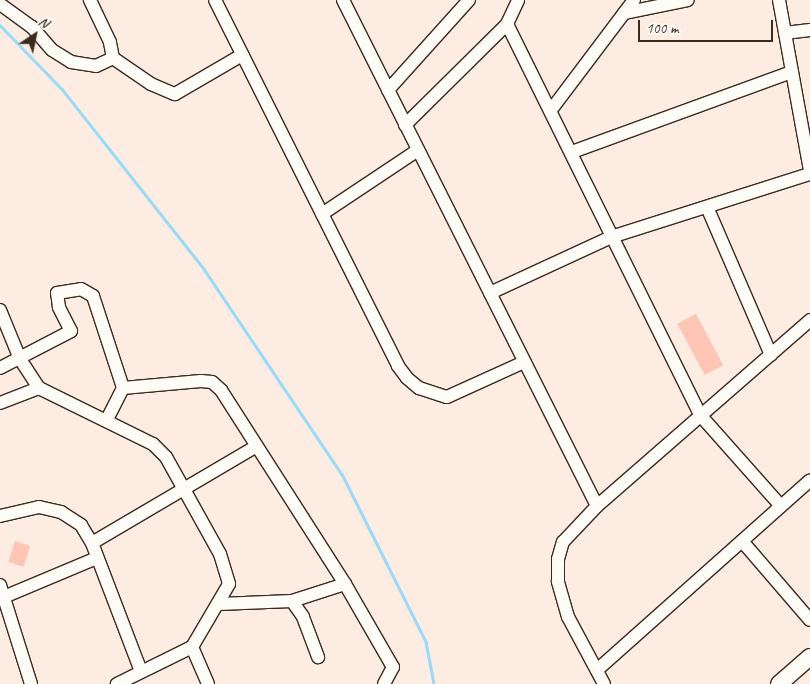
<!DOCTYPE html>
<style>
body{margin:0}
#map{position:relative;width:810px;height:684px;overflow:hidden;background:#fdece2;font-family:Caveat,sans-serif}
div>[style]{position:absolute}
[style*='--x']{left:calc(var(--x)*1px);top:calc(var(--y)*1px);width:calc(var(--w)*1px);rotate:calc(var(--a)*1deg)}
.stream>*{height:2.5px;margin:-1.25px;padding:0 1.25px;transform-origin:1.25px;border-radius:1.25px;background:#96dcf8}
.building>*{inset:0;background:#fec5b2;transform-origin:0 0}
.roads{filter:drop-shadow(1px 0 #3b2a1e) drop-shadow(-1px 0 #3b2a1e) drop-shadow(0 1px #3b2a1e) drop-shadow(0 -1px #3b2a1e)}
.minor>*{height:12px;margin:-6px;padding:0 6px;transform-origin:6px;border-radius:6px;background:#fdfcf7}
.major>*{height:16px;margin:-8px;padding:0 8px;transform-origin:8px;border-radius:8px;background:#fdfcf7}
span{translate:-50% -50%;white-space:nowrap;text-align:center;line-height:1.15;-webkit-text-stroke:4.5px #fdfcf7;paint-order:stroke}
.north{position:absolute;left:10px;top:10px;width:50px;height:50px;-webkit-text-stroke:4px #fdfcf7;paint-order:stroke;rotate:34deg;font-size:14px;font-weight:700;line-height:20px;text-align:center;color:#3b2a1e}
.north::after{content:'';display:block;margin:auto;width:18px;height:22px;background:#3b2a1e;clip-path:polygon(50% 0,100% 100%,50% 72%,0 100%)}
.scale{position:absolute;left:638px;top:20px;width:135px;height:22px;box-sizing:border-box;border:2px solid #3b2a1e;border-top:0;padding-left:6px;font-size:15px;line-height:18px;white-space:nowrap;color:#3b2a1e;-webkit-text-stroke:4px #fdfcf7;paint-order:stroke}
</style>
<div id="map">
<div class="stream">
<div style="--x:0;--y:25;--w:89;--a:45.9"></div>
<div style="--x:62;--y:89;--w:229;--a:51.7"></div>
<div style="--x:204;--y:269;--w:247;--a:56.1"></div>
<div style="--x:342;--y:474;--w:188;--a:63.4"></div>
<div style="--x:426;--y:642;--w:43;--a:79.2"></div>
</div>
<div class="building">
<div style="left:696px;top:314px;width:58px;height:21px;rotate:62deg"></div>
<div style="left:15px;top:541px;width:16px;height:22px;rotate:18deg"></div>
</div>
<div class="roads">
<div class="minor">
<div style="--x:215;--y:0;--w:409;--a:63.4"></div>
<div style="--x:398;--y:366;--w:15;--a:53"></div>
<div style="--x:407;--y:378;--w:16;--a:40"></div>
<div style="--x:419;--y:388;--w:29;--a:18"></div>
<div style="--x:447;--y:397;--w:85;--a:-24.4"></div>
<div style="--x:343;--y:0;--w:566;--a:63.34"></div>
<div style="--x:779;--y:0;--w:173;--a:79.7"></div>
<div style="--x:0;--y:4;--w:39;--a:36"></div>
<div style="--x:32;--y:27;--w:30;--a:49"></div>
<div style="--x:52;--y:50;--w:22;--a:32"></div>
<div style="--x:71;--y:62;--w:25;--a:9"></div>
<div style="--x:96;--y:66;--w:19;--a:-25"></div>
<div style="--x:113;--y:58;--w:16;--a:-101"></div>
<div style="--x:110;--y:42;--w:47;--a:-115.5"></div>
<div style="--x:624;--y:13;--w:65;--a:-11.5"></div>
<div style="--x:507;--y:24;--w:437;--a:63.7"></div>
<div style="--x:701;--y:416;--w:120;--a:48.4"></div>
<div style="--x:785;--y:33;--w:25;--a:-7"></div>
<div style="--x:113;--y:58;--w:46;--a:34.4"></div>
<div style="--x:151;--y:84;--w:26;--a:23"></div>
<div style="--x:175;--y:94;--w:78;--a:-30.2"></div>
<div style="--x:388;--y:90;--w:121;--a:-48"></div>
<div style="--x:551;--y:110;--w:138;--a:-53"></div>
<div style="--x:405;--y:125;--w:144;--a:-44.7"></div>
<div style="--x:507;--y:24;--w:26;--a:-65"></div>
<div style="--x:572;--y:152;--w:234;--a:-20"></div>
<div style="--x:707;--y:207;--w:161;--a:66.6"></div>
<div style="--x:322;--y:214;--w:115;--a:-33.7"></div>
<div style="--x:490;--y:293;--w:133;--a:-24.8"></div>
<div style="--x:611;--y:237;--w:209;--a:-17.6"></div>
<div style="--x:0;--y:310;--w:53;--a:67.8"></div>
<div style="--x:20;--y:359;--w:35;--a:57"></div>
<div style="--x:39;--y:388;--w:127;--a:26.2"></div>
<div style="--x:153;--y:444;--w:18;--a:45"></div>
<div style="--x:166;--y:457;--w:111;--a:60.9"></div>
<div style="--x:220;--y:554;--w:31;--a:73"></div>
<div style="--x:229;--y:584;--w:73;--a:120.4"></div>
<div style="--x:192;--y:647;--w:84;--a:153.7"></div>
<div style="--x:0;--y:368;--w:80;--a:-27.5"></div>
<div style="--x:71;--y:331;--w:27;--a:-117"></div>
<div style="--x:59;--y:307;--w:14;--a:-98"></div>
<div style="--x:57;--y:293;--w:24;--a:-9"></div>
<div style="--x:81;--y:289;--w:14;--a:30"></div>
<div style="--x:93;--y:296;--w:97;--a:71.9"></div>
<div style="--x:123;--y:388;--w:37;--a:117"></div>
<div style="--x:123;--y:388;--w:78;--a:-5.1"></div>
<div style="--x:201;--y:381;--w:11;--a:5"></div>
<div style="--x:212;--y:382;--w:12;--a:42"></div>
<div style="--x:221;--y:390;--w:230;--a:57.4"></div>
<div style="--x:345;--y:584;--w:96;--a:60"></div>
<div style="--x:393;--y:667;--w:19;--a:118"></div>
<div style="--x:0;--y:403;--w:42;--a:-21"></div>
<div style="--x:0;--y:516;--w:40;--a:-13"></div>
<div style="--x:39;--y:507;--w:23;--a:13"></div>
<div style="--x:61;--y:512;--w:24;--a:33"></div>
<div style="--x:81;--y:525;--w:21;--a:59"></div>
<div style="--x:92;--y:543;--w:137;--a:69.1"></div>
<div style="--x:742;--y:541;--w:104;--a:49.3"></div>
<div style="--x:92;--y:543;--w:189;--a:-30.5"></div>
<div style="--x:0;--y:585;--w:104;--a:72.6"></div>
<div style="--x:4;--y:597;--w:101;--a:-22.8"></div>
<div style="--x:292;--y:601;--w:19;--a:55"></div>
<div style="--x:303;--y:617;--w:43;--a:69.4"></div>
<div style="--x:219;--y:604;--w:73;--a:-2.4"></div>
<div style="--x:292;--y:601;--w:56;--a:-17.8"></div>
<div style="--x:192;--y:647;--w:40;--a:66.6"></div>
<div style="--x:597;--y:670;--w:285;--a:-41.7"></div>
<div style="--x:604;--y:684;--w:76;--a:-118.2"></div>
<div style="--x:568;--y:617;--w:37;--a:-106"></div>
<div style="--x:558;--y:581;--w:22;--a:-90"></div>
<div style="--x:558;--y:559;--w:18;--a:-74"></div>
<div style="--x:563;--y:542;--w:50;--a:-46.6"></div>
<div style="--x:597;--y:506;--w:283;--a:-41.1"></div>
</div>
<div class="major">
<div style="--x:779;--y:684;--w:41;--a:-41.1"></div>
</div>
</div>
<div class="north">N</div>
<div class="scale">100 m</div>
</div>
